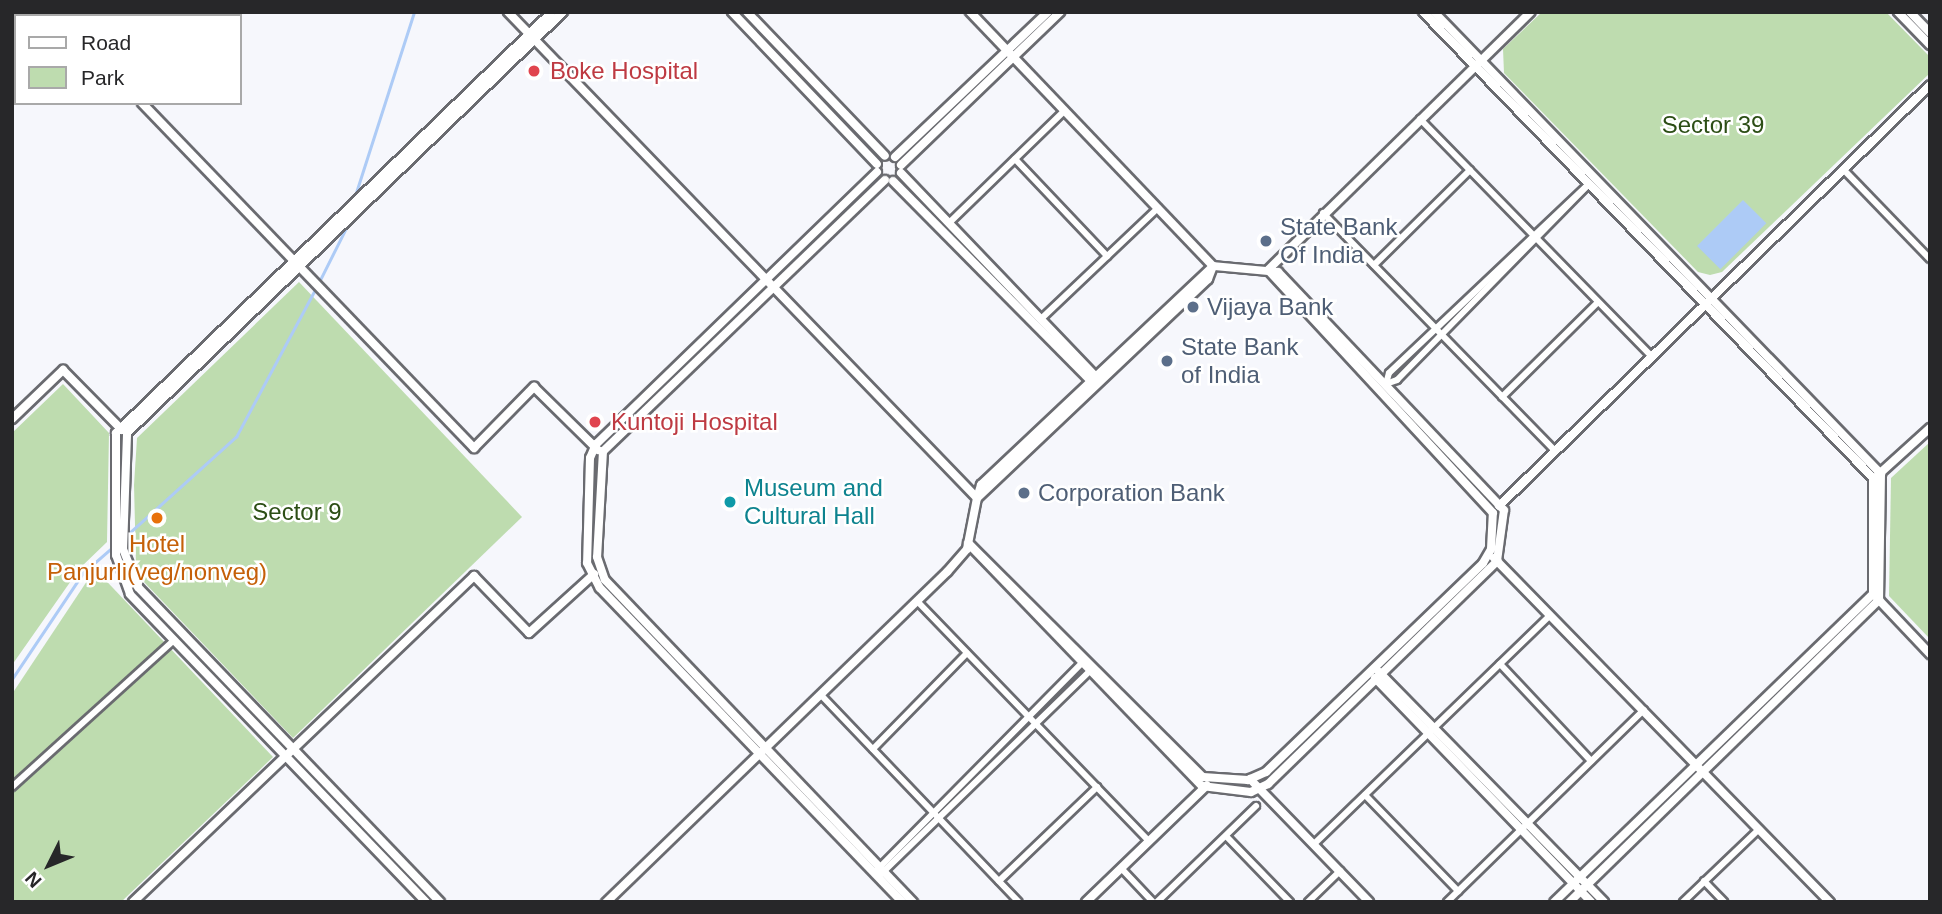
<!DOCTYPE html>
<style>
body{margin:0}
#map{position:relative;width:1942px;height:914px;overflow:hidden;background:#f6f7fc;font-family:Helvetica,sans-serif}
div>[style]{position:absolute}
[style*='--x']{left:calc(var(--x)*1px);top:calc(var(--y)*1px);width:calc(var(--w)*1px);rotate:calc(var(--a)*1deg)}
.green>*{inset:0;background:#bedcaf}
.water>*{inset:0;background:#adcbf6;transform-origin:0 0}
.stream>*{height:2.5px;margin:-1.25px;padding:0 1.25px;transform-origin:1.25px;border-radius:1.25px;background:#adcbf6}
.roads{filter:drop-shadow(2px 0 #6a6b70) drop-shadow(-2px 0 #6a6b70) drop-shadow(0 2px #6a6b70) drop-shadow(0 -2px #6a6b70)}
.minor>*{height:6px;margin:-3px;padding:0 3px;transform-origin:3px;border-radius:3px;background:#fff}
.tertiary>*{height:8px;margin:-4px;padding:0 4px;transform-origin:4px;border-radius:4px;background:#fff}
.dots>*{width:19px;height:19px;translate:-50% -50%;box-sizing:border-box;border:4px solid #fff;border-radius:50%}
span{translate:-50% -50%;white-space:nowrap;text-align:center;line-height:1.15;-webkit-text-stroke:5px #fff;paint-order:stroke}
.health-label{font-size:24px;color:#be3a42}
.left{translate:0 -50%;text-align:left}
.park-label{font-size:24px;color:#2c4e15}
.service-label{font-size:24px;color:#4e5e75}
.culture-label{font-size:24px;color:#0d838f}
.food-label{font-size:24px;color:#c56008}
.frame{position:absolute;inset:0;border:14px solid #272729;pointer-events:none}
.legend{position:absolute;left:14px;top:14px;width:228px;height:91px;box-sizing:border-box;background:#fff;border:2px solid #a9a9a9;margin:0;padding:9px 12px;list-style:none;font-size:21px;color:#272729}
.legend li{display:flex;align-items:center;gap:14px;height:35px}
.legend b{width:35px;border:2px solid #a9a9a9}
.north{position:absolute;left:14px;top:830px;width:70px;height:70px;-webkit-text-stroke:5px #fff;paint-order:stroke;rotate:227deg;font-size:19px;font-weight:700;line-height:28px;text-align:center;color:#272729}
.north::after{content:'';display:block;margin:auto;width:24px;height:32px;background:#272729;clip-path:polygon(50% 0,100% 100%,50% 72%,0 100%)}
</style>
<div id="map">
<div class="green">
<div style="clip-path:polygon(1542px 12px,1886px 12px,1930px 57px,1930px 73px,1722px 272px,1710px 275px,1698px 272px,1504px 73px,1503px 49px)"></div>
<div style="clip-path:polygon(299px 282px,522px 517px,293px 738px,144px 582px,136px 564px,134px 485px,137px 438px)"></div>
<div style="clip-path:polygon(63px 384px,109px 433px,107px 542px,80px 568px,12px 665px,12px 433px)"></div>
<div style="clip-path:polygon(1930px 442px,1930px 639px,1889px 596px,1891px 478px)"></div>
<div style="clip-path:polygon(95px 569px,273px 757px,121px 902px,12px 902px,12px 694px)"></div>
</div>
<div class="water">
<div style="left:1743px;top:200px;width:33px;height:65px;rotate:45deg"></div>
</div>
<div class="stream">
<div style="--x:354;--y:199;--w:196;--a:-72.2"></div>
<div style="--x:319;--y:282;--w:63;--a:-63.4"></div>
<div style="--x:127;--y:535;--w:147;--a:-42"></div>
<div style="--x:236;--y:437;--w:169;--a:-61.8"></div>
<div style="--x:12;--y:679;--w:128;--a:-56.2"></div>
<div style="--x:83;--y:573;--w:41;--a:-41.1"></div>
</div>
<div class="roads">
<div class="minor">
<div style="--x:1420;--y:119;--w:331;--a:45.7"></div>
<div style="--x:1015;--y:159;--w:134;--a:46.5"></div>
<div style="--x:1843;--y:169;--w:125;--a:46"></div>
<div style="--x:1323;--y:213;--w:332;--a:45.7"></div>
<div style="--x:949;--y:223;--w:161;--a:-44.2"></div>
<div style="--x:1374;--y:265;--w:135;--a:-44.7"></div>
<div style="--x:1042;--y:318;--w:160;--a:-43.5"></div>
<div style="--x:1386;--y:384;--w:12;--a:-20"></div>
<div style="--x:1397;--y:380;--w:274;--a:-45.6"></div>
<div style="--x:1386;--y:384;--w:11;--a:-75"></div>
<div style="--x:1389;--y:373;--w:275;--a:-43.4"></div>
<div style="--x:1502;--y:397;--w:135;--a:-44.7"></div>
<div style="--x:917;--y:601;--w:334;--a:46"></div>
<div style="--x:1500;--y:664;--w:133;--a:46.8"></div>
<div style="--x:821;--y:695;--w:286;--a:46.3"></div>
<div style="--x:873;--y:749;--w:134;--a:-45.6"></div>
<div style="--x:12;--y:787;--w:219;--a:-42.2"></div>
<div style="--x:1365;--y:795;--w:134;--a:45.9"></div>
<div style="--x:1226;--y:836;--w:92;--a:45.9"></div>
<div style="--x:1314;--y:844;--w:329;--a:-44.1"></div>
<div style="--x:1121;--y:868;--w:47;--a:46.7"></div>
<div style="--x:877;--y:870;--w:290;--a:-45.3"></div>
<div style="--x:881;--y:874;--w:290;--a:-44.2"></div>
<div style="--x:999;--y:881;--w:136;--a:-43.8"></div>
<div style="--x:1704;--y:881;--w:29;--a:46"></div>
<div style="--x:1157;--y:902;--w:138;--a:-44.1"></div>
<div style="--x:1308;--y:902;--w:45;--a:-44.1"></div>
<div style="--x:1447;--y:902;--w:275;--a:-44.3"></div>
<div style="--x:1683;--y:902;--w:105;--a:-43.8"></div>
</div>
<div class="tertiary">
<div style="--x:508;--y:12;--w:675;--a:46.02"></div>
<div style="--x:977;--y:498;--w:52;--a:101.1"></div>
<div style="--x:967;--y:549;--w:30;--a:131"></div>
<div style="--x:947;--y:572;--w:475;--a:135.9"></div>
<div style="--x:732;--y:12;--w:210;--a:46.4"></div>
<div style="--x:747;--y:12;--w:199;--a:46.2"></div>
<div style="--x:1423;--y:12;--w:648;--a:46"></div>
<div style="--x:1873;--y:478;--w:116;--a:90"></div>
<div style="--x:1873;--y:594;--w:443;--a:136"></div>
<div style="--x:1434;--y:12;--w:643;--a:45.95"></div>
<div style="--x:1881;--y:474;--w:126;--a:90.9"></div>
<div style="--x:1879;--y:600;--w:433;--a:135.7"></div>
<div style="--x:1898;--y:12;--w:46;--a:45.9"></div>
<div style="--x:1910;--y:12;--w:29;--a:46"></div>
<div style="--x:50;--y:16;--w:6;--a:-45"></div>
<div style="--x:64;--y:16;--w:6;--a:-45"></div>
<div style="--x:12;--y:52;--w:5;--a:-37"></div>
<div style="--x:12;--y:65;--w:5;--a:-37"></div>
<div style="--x:142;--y:103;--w:479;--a:46.1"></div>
<div style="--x:474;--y:448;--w:86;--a:-45.5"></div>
<div style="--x:534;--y:387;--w:90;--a:44.5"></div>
<div style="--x:895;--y:157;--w:211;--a:-43.5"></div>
<div style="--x:901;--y:165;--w:221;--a:-43.9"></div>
<div style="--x:877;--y:172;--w:391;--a:135.9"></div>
<div style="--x:596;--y:444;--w:15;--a:113"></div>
<div style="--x:590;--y:458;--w:105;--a:91.6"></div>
<div style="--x:587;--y:563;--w:28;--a:63"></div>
<div style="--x:600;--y:588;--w:436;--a:46.1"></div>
<div style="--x:901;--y:173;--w:284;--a:46.3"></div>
<div style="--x:885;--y:180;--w:391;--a:136.1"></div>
<div style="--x:603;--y:451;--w:106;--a:93.2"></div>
<div style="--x:597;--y:557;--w:24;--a:71"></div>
<div style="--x:605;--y:580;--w:446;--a:46.3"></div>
<div style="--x:893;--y:181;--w:284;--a:45.3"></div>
<div style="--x:1213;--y:266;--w:14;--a:111"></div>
<div style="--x:1208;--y:279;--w:318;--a:136.5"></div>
<div style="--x:977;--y:498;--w:14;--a:-73"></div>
<div style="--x:981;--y:485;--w:319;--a:-43.3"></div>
<div style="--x:1268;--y:270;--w:368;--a:-44.5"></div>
<div style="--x:12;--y:419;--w:71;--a:-43.9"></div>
<div style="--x:63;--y:370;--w:84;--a:45.5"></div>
<div style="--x:1878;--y:475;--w:70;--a:-42.1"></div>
<div style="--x:1499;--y:506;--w:602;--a:-44.33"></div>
<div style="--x:968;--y:543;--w:337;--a:46.1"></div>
<div style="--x:1202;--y:786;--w:49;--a:7"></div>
<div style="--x:1251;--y:792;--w:19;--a:-25"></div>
<div style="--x:1268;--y:784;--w:320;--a:-44.2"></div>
<div style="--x:1497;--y:561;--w:51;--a:-82.2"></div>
<div style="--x:1504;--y:510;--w:328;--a:-133.5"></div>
<div style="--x:1278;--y:272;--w:65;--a:-174.7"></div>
<div style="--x:1213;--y:266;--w:352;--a:-133.7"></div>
<div style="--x:969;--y:544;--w:330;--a:44.9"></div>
<div style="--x:1203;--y:777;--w:45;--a:3.8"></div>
<div style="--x:1248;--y:780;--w:20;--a:-24"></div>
<div style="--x:1266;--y:772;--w:301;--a:-43.9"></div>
<div style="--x:1483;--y:563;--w:16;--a:-60"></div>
<div style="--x:1491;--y:549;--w:36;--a:-87"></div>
<div style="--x:1493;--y:513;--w:331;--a:-132.8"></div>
<div style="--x:1494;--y:558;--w:481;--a:45.7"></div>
<div style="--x:1876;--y:597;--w:79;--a:46.5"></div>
<div style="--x:1378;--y:671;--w:323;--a:45.6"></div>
<div style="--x:1375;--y:678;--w:311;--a:46"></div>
<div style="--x:1250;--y:779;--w:171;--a:45.9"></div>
<div style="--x:133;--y:902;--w:472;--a:-43.7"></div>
<div style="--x:474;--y:576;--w:79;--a:46"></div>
<div style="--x:529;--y:633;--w:88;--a:-42.2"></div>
<div style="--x:426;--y:902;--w:427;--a:-133.9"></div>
<div style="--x:130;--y:594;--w:41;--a:-109.7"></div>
<div style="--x:116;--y:555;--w:122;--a:-90"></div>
<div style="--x:116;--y:433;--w:606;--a:-44"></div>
<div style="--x:440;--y:902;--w:436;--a:-133.8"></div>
<div style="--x:138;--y:587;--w:41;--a:-111.5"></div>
<div style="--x:123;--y:549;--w:116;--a:-88"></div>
<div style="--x:127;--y:433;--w:606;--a:-44"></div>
<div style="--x:1086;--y:902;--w:168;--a:-44"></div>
</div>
</div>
<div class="dots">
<div style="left:534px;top:71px;background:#e0444e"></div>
<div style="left:1266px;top:241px;background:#5c6f8a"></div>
<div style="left:1193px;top:307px;background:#5c6f8a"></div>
<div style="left:1167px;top:361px;background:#5c6f8a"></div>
<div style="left:595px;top:422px;background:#e0444e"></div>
<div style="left:1024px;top:493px;background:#5c6f8a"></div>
<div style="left:730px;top:502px;background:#0f9aa8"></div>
<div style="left:157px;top:518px;background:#e8710a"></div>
</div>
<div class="health-label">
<span class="left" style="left:550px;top:71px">Boke Hospital</span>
<span class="left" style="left:611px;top:422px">Kuntoji Hospital</span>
</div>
<div class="park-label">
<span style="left:1713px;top:125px">Sector 39</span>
<span style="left:297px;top:512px">Sector 9</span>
</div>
<div class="service-label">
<span class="left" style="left:1280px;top:241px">State Bank<br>Of India</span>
<span class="left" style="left:1207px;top:307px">Vijaya Bank</span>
<span class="left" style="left:1181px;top:361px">State Bank<br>of India</span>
<span class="left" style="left:1038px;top:493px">Corporation Bank</span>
</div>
<div class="culture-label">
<span class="left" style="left:744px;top:502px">Museum and<br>Cultural Hall</span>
</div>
<div class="food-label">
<span style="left:157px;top:558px">Hotel<br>Panjurli(veg/nonveg)</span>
</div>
<div class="frame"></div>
<ul class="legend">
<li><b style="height:9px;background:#fff"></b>Road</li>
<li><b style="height:19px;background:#bedcaf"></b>Park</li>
</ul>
<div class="north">N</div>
</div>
